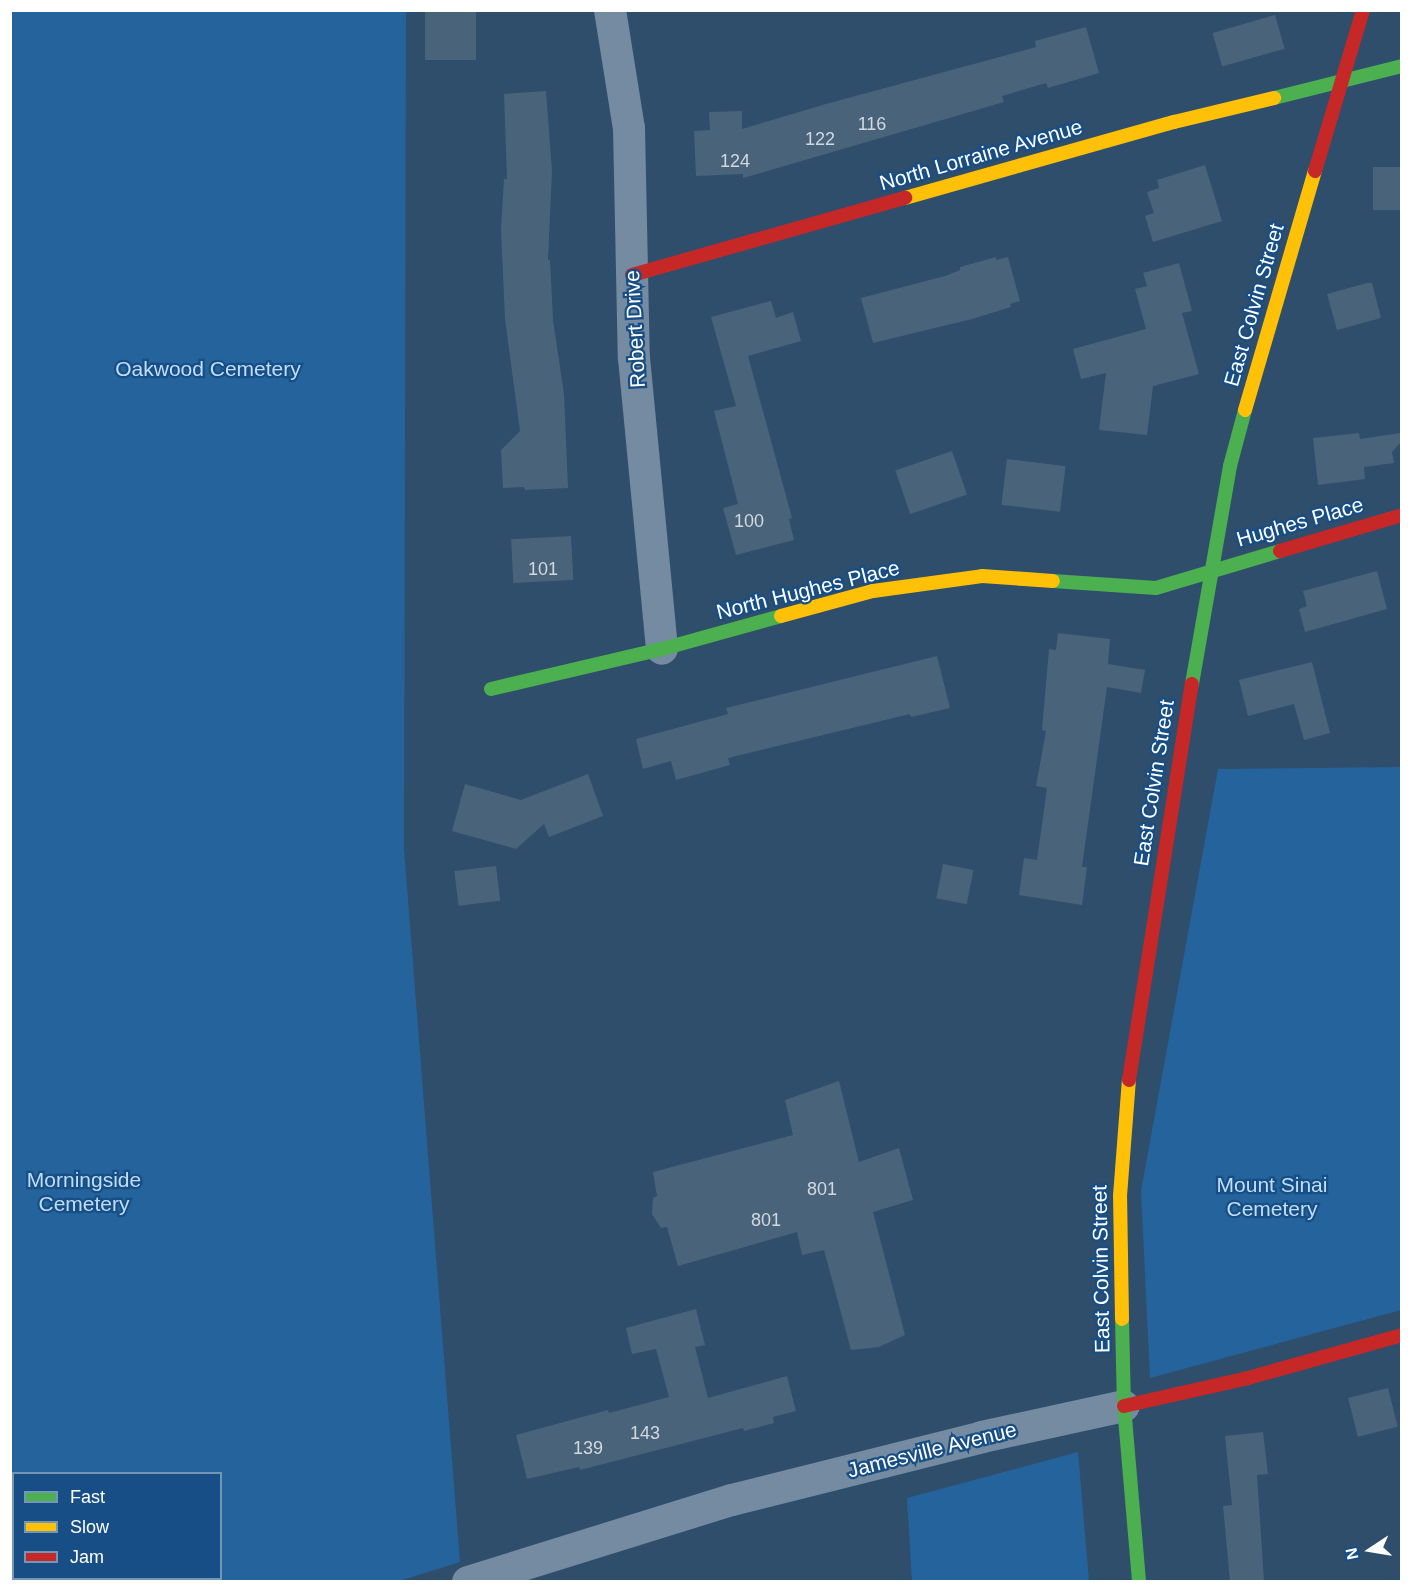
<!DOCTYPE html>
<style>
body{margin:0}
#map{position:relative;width:1412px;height:1592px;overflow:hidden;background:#2f4e6c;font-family:Helvetica,sans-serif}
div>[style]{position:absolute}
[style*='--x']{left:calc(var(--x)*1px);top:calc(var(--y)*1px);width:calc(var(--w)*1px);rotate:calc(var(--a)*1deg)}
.green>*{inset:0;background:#25639c}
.building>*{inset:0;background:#49637b;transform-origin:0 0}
.street>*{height:32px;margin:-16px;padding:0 16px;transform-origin:16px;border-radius:16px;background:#758ba2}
.fast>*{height:14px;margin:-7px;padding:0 7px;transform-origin:7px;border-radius:7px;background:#4caf50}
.slow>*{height:14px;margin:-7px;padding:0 7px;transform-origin:7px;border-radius:7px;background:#ffc107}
.jam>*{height:14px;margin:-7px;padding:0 7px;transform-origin:7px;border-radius:7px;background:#c62828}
span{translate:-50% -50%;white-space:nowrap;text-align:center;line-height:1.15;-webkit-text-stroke:4.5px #164e85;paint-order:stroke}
.number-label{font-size:18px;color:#d2d8de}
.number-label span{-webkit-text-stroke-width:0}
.street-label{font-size:21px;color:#fff}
.park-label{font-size:21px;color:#c0defa}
.frame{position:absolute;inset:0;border:12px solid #fff;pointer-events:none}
.legend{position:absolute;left:12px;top:1472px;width:210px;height:108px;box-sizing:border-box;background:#164e85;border:2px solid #7395b6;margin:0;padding:8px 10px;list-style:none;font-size:18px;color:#fff}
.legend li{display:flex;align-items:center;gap:12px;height:30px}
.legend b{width:30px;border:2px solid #7395b6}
.north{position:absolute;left:1340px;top:1520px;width:60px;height:60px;-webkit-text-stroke:4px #164e85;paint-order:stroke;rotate:258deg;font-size:16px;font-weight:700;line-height:24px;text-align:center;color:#fff}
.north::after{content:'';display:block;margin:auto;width:21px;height:27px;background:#fff;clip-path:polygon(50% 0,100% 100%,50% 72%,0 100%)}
</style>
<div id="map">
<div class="green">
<div style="clip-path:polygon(evenodd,11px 10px,406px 11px,404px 849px,460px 1562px,399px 1581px,11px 1581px,11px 10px,14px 1474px,220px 1474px,220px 1578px,14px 1578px,14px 1474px)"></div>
<div style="clip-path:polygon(1401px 767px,1401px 1310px,1150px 1378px,1141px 1191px,1218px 769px)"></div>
<div style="clip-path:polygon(1078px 1452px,1089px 1581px,912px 1581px,907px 1498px)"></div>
</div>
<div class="building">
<div style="left:425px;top:10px;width:51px;height:50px"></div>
<div style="left:1275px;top:15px;width:35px;height:65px;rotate:74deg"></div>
<div style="clip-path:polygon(1086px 27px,1099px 73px,1048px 88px,1046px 83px,1002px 96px,1004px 102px,743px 178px,743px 174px,696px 176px,694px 131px,710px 130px,709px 112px,742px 111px,742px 129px,826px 104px,1036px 47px,1035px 41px)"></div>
<div style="clip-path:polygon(546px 91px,552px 171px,548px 260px,550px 260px,553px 320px,564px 394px,568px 488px,525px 490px,524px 487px,503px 488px,501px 450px,520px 431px,505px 319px,501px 230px,504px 179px,507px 179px,504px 94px)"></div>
<div style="clip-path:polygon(1205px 165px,1222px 221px,1153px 242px,1145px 216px,1154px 213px,1147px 192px,1159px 188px,1157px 180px)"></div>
<div style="left:1373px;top:167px;width:28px;height:43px"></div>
<div style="clip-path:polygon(996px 257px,996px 260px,1008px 257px,1020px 301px,1010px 304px,1011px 307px,972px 319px,873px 343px,861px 298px,945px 276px,960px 270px,960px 267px)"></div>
<div style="clip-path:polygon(1179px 263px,1192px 311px,1182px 313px,1199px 374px,1153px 386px,1147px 435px,1099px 430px,1106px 373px,1081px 379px,1073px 349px,1146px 329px,1135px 289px,1147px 286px,1143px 273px)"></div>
<div style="clip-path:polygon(1367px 283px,1372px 283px,1381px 318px,1337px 330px,1327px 294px)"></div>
<div style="clip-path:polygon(771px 301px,776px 318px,793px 312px,801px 341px,748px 356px,792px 518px,789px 519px,794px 540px,736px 555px,723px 508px,738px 504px,714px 411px,736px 406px,711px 317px)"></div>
<div style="clip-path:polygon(1359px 433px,1360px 439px,1401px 433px,1401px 442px,1392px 452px,1394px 463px,1364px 467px,1365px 479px,1318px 485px,1313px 438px)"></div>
<div style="left:952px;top:451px;width:46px;height:60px;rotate:71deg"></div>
<div style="left:1007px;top:459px;width:59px;height:46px;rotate:7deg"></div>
<div style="left:571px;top:536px;width:44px;height:60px;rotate:87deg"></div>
<div style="clip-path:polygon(1377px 571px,1387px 609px,1305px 632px,1299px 609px,1307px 606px,1303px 591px)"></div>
<div style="clip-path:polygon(1058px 633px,1110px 639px,1108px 664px,1145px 670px,1141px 693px,1107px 687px,1082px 867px,1087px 867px,1082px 905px,1019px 895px,1024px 858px,1037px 860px,1047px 788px,1036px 786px,1046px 731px,1042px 730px,1049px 649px,1056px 650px)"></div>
<div style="clip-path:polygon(937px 656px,950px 708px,911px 717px,910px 714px,728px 758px,730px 765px,676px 780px,671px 761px,643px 769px,636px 739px,728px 714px,726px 708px)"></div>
<div style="clip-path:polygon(1312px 662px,1330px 733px,1304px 740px,1294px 704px,1248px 716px,1239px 680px)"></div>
<div style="clip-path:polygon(588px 774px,603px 816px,549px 837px,544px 824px,516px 849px,452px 831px,465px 784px,521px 800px)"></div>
<div style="left:943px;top:864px;width:31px;height:35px;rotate:11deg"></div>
<div style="left:496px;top:866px;width:35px;height:42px;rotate:83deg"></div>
<div style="clip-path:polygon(839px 1081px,859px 1162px,899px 1148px,913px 1200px,873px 1212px,905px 1335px,879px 1347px,851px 1350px,824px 1250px,802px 1255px,797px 1232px,678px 1266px,667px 1227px,661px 1228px,652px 1214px,653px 1198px,657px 1196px,653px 1172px,793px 1135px,785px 1100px)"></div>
<div style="clip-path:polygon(696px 1309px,705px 1345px,695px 1347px,708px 1398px,787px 1376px,796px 1411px,773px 1417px,774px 1423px,744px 1431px,743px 1428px,580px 1470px,579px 1467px,527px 1479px,516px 1435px,608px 1410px,609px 1413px,669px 1397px,656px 1349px,632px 1354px,626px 1328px)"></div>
<div style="left:1388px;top:1388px;width:40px;height:41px;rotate:76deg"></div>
<div style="clip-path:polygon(1263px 1432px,1268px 1474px,1257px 1475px,1264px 1581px,1230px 1581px,1223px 1506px,1232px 1505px,1225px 1436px)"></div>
</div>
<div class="street">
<div style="--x:610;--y:10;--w:120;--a:80.9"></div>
<div style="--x:629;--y:128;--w:230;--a:88.8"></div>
<div style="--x:634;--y:358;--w:292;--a:84.5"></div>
<div style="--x:468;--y:1582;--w:276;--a:-17.3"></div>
<div style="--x:732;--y:1500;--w:258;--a:-14.1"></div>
<div style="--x:982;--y:1437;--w:145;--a:-12.3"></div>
</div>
<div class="fast">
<div style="--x:1274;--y:98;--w:132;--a:-14"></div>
<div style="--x:1053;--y:581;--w:103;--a:3.9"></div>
<div style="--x:1156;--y:588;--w:129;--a:-16.6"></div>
<div style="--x:1192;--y:684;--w:221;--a:-80.1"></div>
<div style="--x:1230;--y:466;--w:58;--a:-75"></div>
<div style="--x:491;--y:689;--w:176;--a:-13.2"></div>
<div style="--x:662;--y:649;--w:123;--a:-15.5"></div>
<div style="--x:1122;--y:1319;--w:87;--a:88.7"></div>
<div style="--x:1124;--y:1406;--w:177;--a:85.1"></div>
</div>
<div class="slow">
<div style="--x:905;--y:198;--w:280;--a:-15.8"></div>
<div style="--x:1174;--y:122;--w:103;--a:-13.5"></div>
<div style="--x:1245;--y:410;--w:249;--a:-73.7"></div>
<div style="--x:781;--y:616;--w:95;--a:-15.2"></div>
<div style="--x:873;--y:591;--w:110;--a:-7.8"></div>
<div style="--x:982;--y:576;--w:71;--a:4"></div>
<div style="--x:1122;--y:1319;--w:123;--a:-90.9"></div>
<div style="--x:1120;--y:1196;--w:116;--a:-85.6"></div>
</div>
<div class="jam">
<div style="--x:1315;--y:171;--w:168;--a:-73.4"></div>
<div style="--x:632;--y:275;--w:284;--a:-15.8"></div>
<div style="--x:1280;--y:551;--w:127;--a:-16.4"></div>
<div style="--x:1129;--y:1080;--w:401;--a:-81"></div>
<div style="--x:1124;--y:1406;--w:127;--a:-12.7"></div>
<div style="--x:1248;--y:1378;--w:160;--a:-15.6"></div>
</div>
<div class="number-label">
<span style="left:872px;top:124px">116</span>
<span style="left:820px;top:139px">122</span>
<span style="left:735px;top:161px">124</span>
<span style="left:749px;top:521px">100</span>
<span style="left:543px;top:569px">101</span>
<span style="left:822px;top:1189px">801</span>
<span style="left:766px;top:1220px">801</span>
<span style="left:645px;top:1433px">143</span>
<span style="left:588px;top:1448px">139</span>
</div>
<div class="street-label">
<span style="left:981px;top:155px;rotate:-16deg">North Lorraine Avenue</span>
<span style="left:1254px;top:305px;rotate:-74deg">East Colvin Street</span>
<span style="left:635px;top:329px;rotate:-93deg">Robert Drive</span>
<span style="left:1300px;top:522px;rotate:-16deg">Hughes Place</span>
<span style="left:808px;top:590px;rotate:-14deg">North Hughes Place</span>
<span style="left:1154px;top:783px;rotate:-81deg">East Colvin Street</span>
<span style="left:1101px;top:1269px;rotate:-91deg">East Colvin Street</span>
<span style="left:932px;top:1450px;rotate:-14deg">Jamesville Avenue</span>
</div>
<div class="park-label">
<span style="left:208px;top:369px">Oakwood Cemetery</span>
<span style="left:84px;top:1192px">Morningside<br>Cemetery</span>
<span style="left:1272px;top:1197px">Mount Sinai<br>Cemetery</span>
</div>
<div class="frame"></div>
<ul class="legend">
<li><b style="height:8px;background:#4caf50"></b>Fast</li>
<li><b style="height:8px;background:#ffc107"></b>Slow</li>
<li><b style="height:8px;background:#c62828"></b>Jam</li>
</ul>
<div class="north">N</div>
</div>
